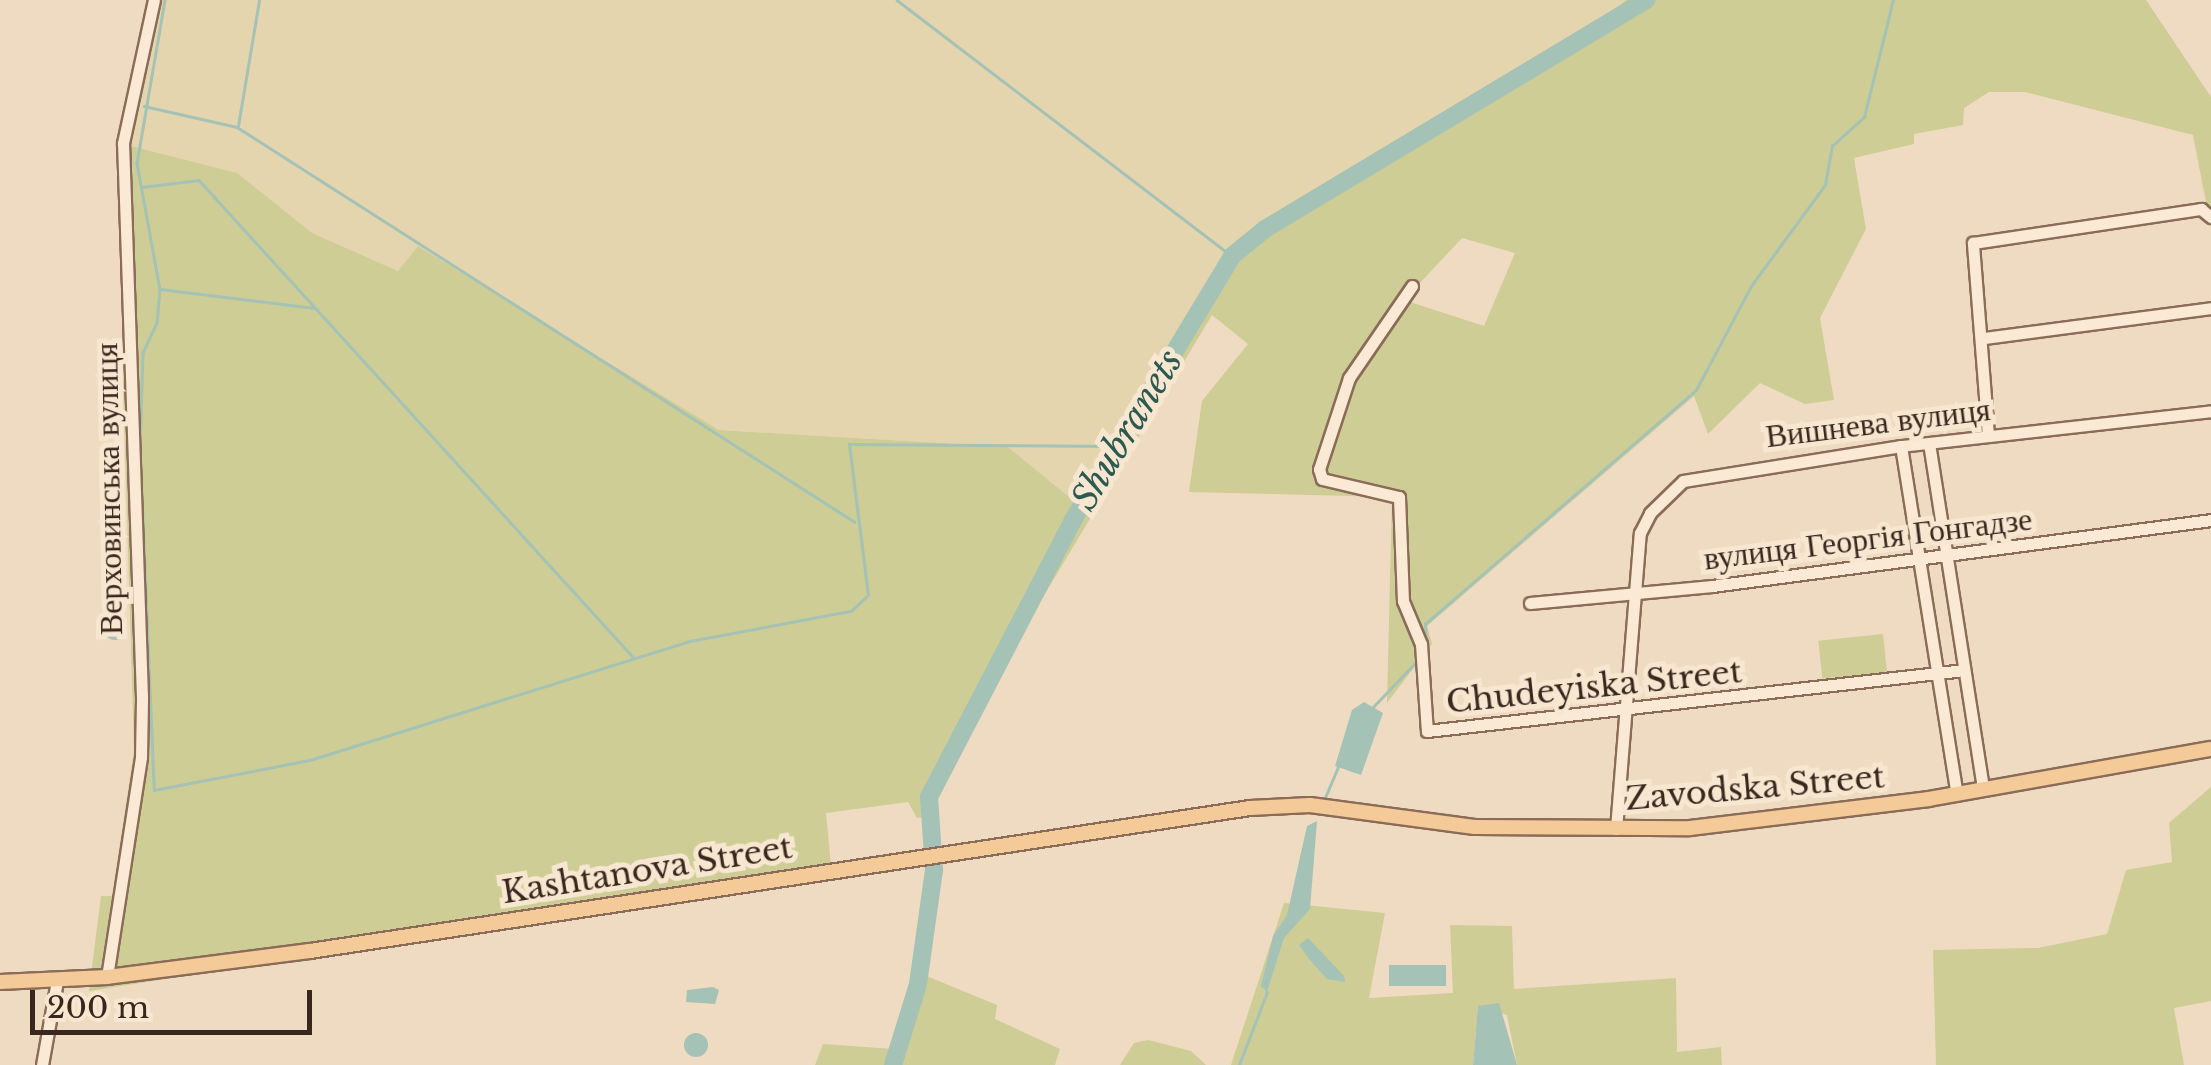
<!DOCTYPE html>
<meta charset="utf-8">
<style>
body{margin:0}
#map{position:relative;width:2211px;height:1065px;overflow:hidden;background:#efdbc1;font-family:"Libre Baskerville",serif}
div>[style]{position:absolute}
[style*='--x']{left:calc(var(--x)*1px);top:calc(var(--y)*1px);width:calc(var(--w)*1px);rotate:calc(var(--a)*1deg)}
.farmland>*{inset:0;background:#e5d5ae}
.green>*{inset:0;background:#cecd95;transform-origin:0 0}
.water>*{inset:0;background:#a4c2b5;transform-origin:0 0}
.round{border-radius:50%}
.stream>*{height:2.5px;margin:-1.25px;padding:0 1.25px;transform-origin:1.25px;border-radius:1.25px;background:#a4c2b5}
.river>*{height:18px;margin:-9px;padding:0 9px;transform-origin:9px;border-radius:9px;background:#a4c2b5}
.roads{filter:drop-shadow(2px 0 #8a6c58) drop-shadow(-2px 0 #8a6c58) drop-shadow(0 2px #8a6c58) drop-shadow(0 -2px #8a6c58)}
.minor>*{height:11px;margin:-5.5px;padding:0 5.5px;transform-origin:5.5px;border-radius:5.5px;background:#faead5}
.major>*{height:14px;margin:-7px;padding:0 7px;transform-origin:7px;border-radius:7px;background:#f4ca98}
span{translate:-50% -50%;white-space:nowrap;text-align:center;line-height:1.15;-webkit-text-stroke:10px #f7e7d1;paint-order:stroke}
.street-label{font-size:32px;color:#39271d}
.water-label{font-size:35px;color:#2c5950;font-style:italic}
.scale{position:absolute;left:30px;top:990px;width:282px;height:45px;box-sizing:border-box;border:5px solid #39271d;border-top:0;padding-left:12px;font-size:30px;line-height:35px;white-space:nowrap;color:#39271d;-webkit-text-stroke:8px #f7e7d1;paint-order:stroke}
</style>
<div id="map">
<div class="farmland">
<div style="clip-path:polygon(146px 0,1626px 0,1565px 50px,1266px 224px,1224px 256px,1074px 501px,1008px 447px,719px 430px,419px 246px,398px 271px,312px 233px,278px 210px,119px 143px)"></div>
</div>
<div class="green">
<div style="clip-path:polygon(evenodd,1626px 0,2146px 0,2211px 97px,2211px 228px,2193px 135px,2025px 92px,1989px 92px,1964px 108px,1963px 125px,1914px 134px,1914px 144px,1854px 158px,1866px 229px,1820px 318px,1834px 400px,1805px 404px,1760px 383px,1708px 434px,1694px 396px,1427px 626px,1432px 644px,1387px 703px,1392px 497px,1189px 492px,1202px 401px,1248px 344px,1212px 315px,1006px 659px,936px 799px,935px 815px,917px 818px,908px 802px,826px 813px,832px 875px,89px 991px,101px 896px,112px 896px,134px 751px,123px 383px,128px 280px,119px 143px,237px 173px,312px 233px,398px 271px,418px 246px,719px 430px,1008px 447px,1074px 501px,1224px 256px,1266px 224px,1565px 50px,1626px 0,1462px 238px,1515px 253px,1484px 326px,1404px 300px,1462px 238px)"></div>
<div style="left:1883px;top:634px;width:38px;height:65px;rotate:84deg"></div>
<div style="clip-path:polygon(2211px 787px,2211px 1001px,2174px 1008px,2184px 1065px,1936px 1065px,1933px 950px,2038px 948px,2107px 934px,2126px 870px,2172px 862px,2169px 823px)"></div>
<div style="clip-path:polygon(1284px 903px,1385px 913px,1369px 998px,1453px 993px,1450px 925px,1512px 926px,1514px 989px,1676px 978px,1677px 1052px,1721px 1047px,1722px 1065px,1517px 1065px,1507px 1015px,1478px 1006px,1473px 1065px,1231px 1065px)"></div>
<div style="clip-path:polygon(924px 975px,997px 1005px,995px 1019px,1060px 1049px,1055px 1065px,815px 1065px,823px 1044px,894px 1049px,907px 999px)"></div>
<div style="clip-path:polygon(1148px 1040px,1191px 1051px,1206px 1065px,1120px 1065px,1134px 1043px)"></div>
</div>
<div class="water">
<div class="round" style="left:104px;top:618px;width:22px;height:22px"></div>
<div style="clip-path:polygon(1364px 702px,1383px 713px,1361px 775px,1335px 766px,1352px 710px)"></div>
<div style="clip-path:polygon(1317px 821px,1310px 909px,1284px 938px,1267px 992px,1261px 986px,1273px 936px,1287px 915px,1307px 826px)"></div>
<div style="clip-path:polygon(1308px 938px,1344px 976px,1345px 982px,1327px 979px,1310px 960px,1299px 945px)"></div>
<div style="left:1446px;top:965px;width:21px;height:57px;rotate:90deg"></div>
<div style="clip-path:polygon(713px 987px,719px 990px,715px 1004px,686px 1002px,687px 990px)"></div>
<div style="clip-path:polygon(1499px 1003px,1517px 1065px,1473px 1065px,1478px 1006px)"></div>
<div class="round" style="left:684px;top:1033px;width:24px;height:24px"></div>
</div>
<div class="stream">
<div style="--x:165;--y:0;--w:165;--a:99.7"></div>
<div style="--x:137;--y:163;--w:128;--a:79.7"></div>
<div style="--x:160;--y:289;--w:156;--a:7"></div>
<div style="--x:897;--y:0;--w:422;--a:37.4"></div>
<div style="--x:144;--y:106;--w:95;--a:12.7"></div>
<div style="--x:237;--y:127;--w:733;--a:32.59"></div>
<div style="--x:238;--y:126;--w:128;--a:-80.5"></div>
<div style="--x:142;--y:187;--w:57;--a:-7"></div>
<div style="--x:199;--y:180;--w:646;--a:47.7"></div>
<div style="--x:160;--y:289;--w:34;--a:95"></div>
<div style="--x:157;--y:323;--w:33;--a:115"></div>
<div style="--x:143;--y:353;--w:96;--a:91.8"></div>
<div style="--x:140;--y:449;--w:341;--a:87.6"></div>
<div style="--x:154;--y:790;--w:159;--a:-10.9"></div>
<div style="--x:310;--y:760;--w:398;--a:-17.4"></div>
<div style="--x:690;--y:641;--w:164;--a:-10.6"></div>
<div style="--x:851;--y:611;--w:23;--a:-43"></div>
<div style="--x:868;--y:595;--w:152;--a:-97.2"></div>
<div style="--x:849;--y:444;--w:269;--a:0.4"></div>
<div style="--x:1426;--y:652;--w:28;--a:-92"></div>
<div style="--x:1425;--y:624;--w:358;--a:-40.8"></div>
<div style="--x:1696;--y:390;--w:118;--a:-62.1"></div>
<div style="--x:1751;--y:286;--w:125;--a:-53.8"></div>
<div style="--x:1825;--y:185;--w:40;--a:-80"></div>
<div style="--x:1832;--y:146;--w:43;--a:-42.2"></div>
<div style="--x:1864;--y:117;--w:121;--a:-76.1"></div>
<div style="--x:1373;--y:707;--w:64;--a:-46.3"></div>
<div style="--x:1324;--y:800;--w:36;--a:-67"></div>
<div style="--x:1239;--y:1065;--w:78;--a:-69"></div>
</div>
<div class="river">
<div style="--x:893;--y:1065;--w:85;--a:-72.8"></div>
<div style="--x:918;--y:984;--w:115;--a:-82"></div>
<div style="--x:934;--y:870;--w:73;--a:-93.9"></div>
<div style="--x:929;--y:797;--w:312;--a:-62.5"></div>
<div style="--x:1073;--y:520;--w:308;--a:-58.9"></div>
<div style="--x:1232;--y:256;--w:43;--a:-39.3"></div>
<div style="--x:1265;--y:229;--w:445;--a:-31"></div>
</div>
<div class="roads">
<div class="minor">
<div style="--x:1412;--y:286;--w:112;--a:124.4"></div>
<div style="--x:1349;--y:378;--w:96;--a:108.2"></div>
<div style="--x:1319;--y:469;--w:10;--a:73"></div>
<div style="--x:1322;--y:479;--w:79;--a:13.2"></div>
<div style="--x:1399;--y:497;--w:104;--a:87.8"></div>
<div style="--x:1403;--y:601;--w:47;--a:67.3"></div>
<div style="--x:1421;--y:644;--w:87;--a:86.1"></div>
<div style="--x:1427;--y:731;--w:540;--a:-6.48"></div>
<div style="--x:1984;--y:338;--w:229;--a:-7.5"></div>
<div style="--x:1988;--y:435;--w:193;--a:-94.5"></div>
<div style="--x:1973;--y:243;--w:231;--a:-8.5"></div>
<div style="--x:2201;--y:209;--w:13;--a:39"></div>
<div style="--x:1929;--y:443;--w:350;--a:81.1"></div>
<div style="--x:1901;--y:446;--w:352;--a:80.9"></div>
<div style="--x:1530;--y:603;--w:183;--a:-5.3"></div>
<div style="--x:1712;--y:586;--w:503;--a:-7.53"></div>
<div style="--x:1616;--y:829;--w:297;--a:-85.4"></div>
<div style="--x:1640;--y:533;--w:22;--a:-63"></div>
<div style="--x:1650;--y:513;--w:46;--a:-44.1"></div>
<div style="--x:1683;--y:481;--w:221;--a:-9.1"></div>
<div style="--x:1901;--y:446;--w:312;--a:-6.4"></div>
<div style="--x:107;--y:977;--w:223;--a:-81.2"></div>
<div style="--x:141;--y:757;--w:60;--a:-89"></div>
<div style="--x:142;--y:697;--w:554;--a:-91.96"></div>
<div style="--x:123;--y:143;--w:146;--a:-77.8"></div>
<div style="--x:42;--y:1065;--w:85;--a:-79.9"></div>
</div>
<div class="major">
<div style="--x:0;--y:982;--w:107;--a:-2.7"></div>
<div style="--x:107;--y:977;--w:205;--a:-7.3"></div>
<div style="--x:310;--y:951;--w:951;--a:-8.65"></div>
<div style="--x:1250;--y:808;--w:60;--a:-2.9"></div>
<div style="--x:1310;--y:805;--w:166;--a:7.6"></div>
<div style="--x:1475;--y:827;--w:215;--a:0.3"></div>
<div style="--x:1690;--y:828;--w:241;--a:-6.9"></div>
<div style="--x:1929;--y:799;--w:286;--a:-10.1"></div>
</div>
</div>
<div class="street-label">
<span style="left:1878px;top:423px;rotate:-7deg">Вишнева вулиця</span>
<span style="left:109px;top:489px;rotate:-91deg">Верховинська вулиця</span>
<span style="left:1868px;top:539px;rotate:-7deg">вулиця Георгія Гонгадзе</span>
<span style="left:1594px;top:687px;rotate:-6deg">Chudeyiska Street</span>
<span style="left:1755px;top:788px;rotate:-5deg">Zavodska Street</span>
<span style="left:647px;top:870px;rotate:-9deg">Kashtanova Street</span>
</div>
<div class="water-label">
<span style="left:1127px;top:430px;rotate:-59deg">Shubranets</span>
</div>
<div class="scale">200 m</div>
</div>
